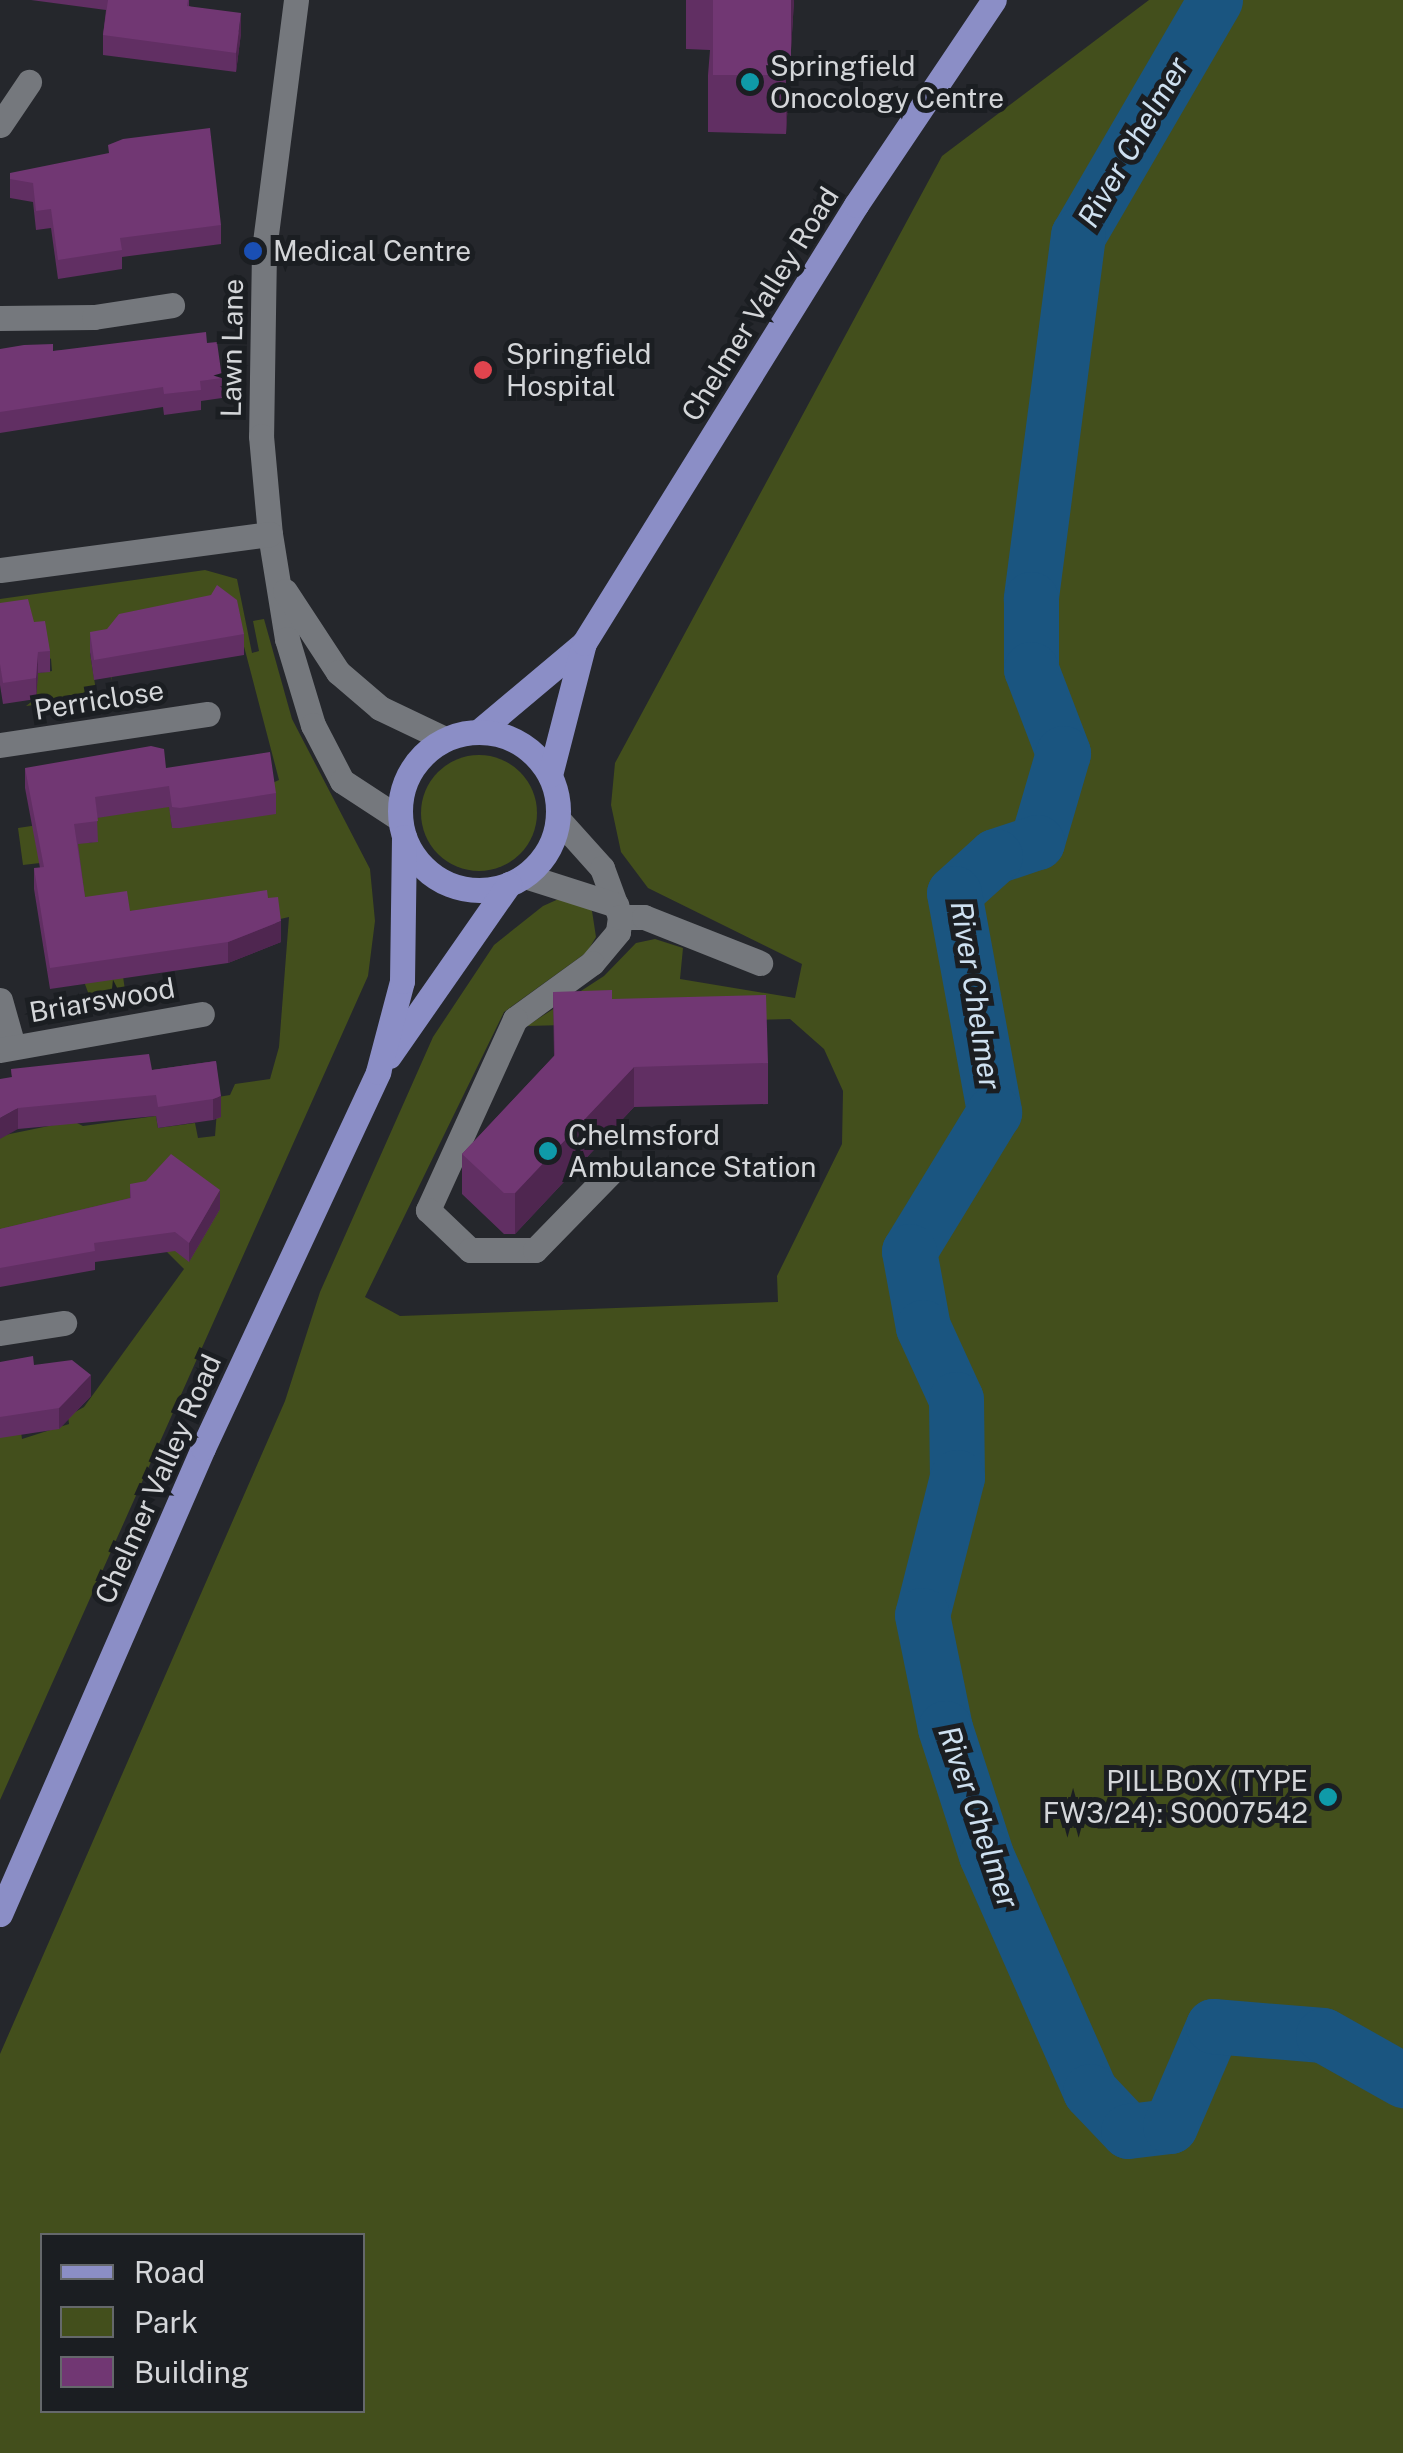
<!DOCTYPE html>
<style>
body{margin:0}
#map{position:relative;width:1403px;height:2453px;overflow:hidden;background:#25272c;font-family:"Public Sans",sans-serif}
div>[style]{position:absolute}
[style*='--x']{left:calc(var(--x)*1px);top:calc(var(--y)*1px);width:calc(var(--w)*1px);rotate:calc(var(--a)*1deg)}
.green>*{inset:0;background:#434f1c}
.round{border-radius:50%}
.river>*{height:55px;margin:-27.5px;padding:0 27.5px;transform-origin:27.5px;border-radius:27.5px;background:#1a5580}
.minor>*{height:25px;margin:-12.5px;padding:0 12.5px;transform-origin:12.5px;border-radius:12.5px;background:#75787d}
.major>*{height:25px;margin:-12.5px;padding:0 12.5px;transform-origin:12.5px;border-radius:12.5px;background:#8b8ec6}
.major>.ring{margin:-12.5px;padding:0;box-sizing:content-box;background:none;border:25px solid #8b8ec6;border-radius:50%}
.wall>*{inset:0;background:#612f63}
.shaded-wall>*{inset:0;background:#4f2650}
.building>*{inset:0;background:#713773;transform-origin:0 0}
.dots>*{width:28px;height:28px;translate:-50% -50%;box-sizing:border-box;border:5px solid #1b1e22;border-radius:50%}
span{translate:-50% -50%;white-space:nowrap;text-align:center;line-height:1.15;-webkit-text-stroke:10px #1b1e22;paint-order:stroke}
.poi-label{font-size:28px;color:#d4d6d9}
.left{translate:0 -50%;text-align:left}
.right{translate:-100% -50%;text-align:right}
.street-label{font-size:28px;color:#d4d6d9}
.water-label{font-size:30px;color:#cee0f0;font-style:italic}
.legend{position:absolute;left:40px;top:2233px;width:325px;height:180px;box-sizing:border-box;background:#1b1e22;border:2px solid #65686b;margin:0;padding:12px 18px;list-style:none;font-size:30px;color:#d4d6d9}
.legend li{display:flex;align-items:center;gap:20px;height:50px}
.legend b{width:50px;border:2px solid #65686b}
</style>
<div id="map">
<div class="green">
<div style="clip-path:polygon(evenodd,1149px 0,1403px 0,1403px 2453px,0 2453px,0 2054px,285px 1401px,320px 1292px,433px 1037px,494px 945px,543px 906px,563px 897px,581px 900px,592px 911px,596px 937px,587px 952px,504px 1012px,365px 1297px,400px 1316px,778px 1302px,777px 1276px,842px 1144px,843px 1091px,824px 1049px,790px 1019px,527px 1026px,604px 976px,636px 943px,655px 939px,683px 948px,680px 979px,795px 998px,802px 964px,648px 888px,621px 852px,611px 805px,615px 763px,942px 156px,1149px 0,42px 2236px,362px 2236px,362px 2410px,42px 2410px,42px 2236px)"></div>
<div style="clip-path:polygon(205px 570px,237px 579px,252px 653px,259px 651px,253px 621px,264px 619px,292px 719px,370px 869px,375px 921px,368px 976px,0 1800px,0 1428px,20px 1425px,22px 1439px,69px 1424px,68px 1416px,84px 1407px,184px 1269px,167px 1252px,165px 1233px,0 1248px,0 1136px,73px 1121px,83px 1126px,156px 1116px,158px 1128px,195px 1123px,198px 1138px,215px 1136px,218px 1097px,230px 1095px,235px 1084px,270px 1079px,279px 1047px,289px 917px,120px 956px,125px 990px,89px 995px,40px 863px,23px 865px,18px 828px,85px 818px,89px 843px,97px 841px,95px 818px,169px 804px,172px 827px,279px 780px,236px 616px,106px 644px,112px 681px,102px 650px,90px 653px,97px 697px,26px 706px,35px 699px,38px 673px,52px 671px,51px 659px,0 618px,0 599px)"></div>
<div class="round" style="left:421px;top:755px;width:116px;height:116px"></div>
</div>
<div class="river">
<div style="--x:1215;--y:0;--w:272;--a:120.2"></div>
<div style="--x:1078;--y:235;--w:367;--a:97.4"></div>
<div style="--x:1031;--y:599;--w:70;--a:90"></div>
<div style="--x:1031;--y:669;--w:90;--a:69.1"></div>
<div style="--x:1063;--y:753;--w:93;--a:106.3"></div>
<div style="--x:1037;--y:842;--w:44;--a:161.6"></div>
<div style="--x:995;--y:856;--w:55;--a:137.9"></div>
<div style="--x:954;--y:893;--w:223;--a:79.6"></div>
<div style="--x:994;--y:1112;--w:163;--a:121.4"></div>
<div style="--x:909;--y:1251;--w:77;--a:79.6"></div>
<div style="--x:923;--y:1327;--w:79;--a:65.4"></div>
<div style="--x:956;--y:1399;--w:78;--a:89.3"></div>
<div style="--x:957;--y:1477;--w:142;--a:104.2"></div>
<div style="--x:922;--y:1615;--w:115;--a:78.5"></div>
<div style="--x:945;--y:1728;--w:133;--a:72.1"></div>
<div style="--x:986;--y:1855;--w:258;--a:66.2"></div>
<div style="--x:1090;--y:2091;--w:55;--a:46.5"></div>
<div style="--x:1128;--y:2131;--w:42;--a:-6.8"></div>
<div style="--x:1170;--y:2126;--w:109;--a:-66.7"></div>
<div style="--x:1213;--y:2026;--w:110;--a:4.7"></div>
<div style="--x:1323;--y:2035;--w:92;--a:29.4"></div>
</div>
<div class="minor">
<div style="--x:296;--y:0;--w:252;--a:97.3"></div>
<div style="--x:264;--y:250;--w:186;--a:90.9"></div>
<div style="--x:261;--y:436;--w:98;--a:84.8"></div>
<div style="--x:270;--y:534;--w:106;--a:80.8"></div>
<div style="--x:287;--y:639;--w:90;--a:73.2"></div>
<div style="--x:313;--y:725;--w:63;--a:62.6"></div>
<div style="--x:342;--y:781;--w:69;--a:33.2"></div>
<div style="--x:0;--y:125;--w:52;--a:-56"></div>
<div style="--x:0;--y:318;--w:94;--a:-0.6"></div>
<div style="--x:94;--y:317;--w:79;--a:-8.7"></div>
<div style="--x:0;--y:570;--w:272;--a:-7.6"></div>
<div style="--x:285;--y:591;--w:97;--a:56.8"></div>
<div style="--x:338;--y:672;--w:55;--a:40.6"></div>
<div style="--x:380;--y:708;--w:72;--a:25.5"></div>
<div style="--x:0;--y:745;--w:210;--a:-8.5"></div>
<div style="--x:558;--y:819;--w:66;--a:48.1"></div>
<div style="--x:602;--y:868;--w:52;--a:69.8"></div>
<div style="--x:620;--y:917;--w:15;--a:98"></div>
<div style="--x:618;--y:932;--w:40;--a:130"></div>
<div style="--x:592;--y:963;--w:95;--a:144"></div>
<div style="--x:515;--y:1019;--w:210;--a:114.5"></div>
<div style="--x:428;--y:1210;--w:58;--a:43.6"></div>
<div style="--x:470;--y:1250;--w:65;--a:0"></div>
<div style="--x:535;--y:1250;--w:110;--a:-45.7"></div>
<div style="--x:525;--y:876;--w:96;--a:17.7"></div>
<div style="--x:620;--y:917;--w:24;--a:0"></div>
<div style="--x:644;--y:917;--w:125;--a:21.6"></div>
<div style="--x:0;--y:1000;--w:48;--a:74.2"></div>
<div style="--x:0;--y:1050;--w:205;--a:-10.1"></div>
<div style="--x:0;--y:1333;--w:65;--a:-8.9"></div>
</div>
<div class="major">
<div style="--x:478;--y:732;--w:138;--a:-40"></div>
<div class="ring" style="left:400px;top:732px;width:133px;height:133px"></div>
<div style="--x:550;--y:775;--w:136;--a:-75.6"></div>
<div style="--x:584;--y:643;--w:516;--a:-58.16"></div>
<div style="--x:856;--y:205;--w:247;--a:-56.1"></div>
<div style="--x:389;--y:1056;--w:210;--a:-55.1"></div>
<div style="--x:0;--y:1914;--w:508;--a:-66.46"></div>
<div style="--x:203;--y:1448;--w:415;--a:-65"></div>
<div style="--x:378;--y:1072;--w:94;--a:-75.2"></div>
<div style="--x:402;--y:981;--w:144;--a:-89.2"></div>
</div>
<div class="wall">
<div style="clip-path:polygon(31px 0,189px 0,189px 6px,241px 33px,236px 72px,103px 55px,103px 35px,106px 10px)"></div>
<div style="clip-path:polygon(686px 0,794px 0,786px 134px,708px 132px,708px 75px,710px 50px,686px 49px)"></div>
<div style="clip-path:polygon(10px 173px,221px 225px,221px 244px,122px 257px,122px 269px,58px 279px,51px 228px,36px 230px,33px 202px,10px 198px)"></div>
<div style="clip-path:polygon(207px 343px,222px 378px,222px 398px,201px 401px,201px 410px,164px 415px,163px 407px,0 433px,0 349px,53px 351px)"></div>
<div style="clip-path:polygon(0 603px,34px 622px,50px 651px,50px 672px,38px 673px,36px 699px,3px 704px,0 685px)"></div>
<div style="clip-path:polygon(90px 632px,244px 634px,244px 655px,94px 680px,90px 652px)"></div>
<div style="clip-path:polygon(25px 768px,166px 768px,276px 793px,276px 814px,180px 828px,172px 828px,169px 807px,97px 818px,98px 842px,78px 844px,85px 897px,130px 911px,268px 898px,281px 942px,228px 963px,50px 989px,34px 889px,34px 868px,40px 868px,25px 788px)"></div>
<div style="clip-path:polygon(553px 992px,612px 999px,768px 1063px,768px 1104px,634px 1107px,515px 1234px,504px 1234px,462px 1194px,462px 1154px,554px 1056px)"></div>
<div style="clip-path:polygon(216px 1061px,221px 1117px,213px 1120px,158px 1128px,156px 1116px,18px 1129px,11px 1069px,152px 1070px)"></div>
<div style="clip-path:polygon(130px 1184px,220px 1209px,189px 1262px,175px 1251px,95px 1262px,95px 1270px,0 1287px,0 1229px,130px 1198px)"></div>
<div style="clip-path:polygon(0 1362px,34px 1365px,91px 1396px,59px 1429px,0 1438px)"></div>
</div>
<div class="shaded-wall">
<div style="clip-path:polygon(791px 0,794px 0,786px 134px,786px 77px)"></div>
<div style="clip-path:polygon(241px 13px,241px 33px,236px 72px,236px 53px)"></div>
<div style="clip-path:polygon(38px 652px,38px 673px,36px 699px,36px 678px)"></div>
<div style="clip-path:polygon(281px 921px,281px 942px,228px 963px,228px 942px)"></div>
<div style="clip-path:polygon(634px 1067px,634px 1107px,515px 1234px,515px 1193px)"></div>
<div style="clip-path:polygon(221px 1096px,221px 1117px,213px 1120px,213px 1099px)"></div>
<div style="clip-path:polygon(18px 1108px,18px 1129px,0 1139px,0 1118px)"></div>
<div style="clip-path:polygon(220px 1190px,220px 1209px,189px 1262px,189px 1243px)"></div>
<div style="clip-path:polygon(91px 1375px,91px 1396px,59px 1429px,59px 1408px)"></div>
</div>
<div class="building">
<div style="clip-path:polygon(108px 0,188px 0,187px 6px,241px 13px,236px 53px,103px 35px)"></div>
<div style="left:713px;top:0;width:78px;height:75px"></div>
<div style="clip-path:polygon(210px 128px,221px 225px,120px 238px,122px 250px,58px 260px,51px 209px,36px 211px,33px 183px,10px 179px,10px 173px,109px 153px,108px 145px,123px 139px)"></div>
<div style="clip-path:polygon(206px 332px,207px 343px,217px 342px,222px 378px,200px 381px,201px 390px,164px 394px,163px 387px,0 412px,0 349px,24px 345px,53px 344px,53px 351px)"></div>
<div style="clip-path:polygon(217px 585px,237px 600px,244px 634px,94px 660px,90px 632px,107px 629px,119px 614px,211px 595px)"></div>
<div style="clip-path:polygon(28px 599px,34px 622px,45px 621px,50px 651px,38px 652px,36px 678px,3px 683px,0 664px,0 603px)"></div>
<div style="clip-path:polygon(151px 746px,164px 749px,166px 768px,270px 752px,276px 793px,180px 808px,172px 807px,169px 786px,95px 797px,98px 821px,74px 824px,85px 897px,127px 891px,130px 911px,267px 890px,268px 898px,278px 897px,281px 921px,228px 942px,50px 968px,34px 868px,44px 867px,25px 768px)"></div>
<div style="clip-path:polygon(612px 990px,612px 999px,766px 995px,768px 1063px,634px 1067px,515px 1193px,504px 1193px,462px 1154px,555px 1055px,553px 992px)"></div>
<div style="clip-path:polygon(149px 1054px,152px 1070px,216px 1061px,221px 1096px,213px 1099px,158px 1107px,156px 1095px,18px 1108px,0 1118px,0 1079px,12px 1077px,11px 1069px)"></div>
<div style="clip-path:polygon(171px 1154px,220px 1190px,189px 1243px,175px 1232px,94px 1243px,95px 1251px,0 1268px,0 1229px,131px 1198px,130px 1184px,146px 1181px)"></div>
<div style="clip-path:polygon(33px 1356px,34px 1365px,72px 1360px,91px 1375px,59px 1408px,0 1417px,0 1362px)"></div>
</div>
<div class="dots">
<div style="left:750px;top:82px;background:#0f9aa8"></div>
<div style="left:253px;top:251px;background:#1a4fb4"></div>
<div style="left:483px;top:370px;background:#e0444e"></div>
<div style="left:548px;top:1151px;background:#0f9aa8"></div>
<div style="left:1328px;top:1797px;background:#0f9aa8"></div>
</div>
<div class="poi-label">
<span class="left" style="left:770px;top:82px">Springfield<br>Onocology Centre</span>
<span class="left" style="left:273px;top:251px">Medical Centre</span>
<span class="left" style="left:506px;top:370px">Springfield<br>Hospital</span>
<span class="left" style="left:568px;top:1151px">Chelmsford<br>Ambulance Station</span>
<span class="right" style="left:1308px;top:1797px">PILLBOX (TYPE<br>FW3/24): S0007542</span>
</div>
<div class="street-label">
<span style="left:760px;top:304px;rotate:-58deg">Chelmer Valley Road</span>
<span style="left:232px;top:348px;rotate:-89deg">Lawn Lane</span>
<span style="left:99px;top:700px;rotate:-9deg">Perriclose</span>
<span style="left:102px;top:1000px;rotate:-10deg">Briarswood</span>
<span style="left:158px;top:1479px;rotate:-66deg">Chelmer Valley Road</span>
</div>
<div class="water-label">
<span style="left:1133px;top:142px;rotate:-60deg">River Chelmer</span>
<span style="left:976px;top:995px;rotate:81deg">River Chelmer</span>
<span style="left:979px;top:1817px;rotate:71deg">River Chelmer</span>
</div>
<ul class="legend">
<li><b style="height:12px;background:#8b8ec6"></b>Road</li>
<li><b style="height:28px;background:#434f1c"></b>Park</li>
<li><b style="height:28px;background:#713773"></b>Building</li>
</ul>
</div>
